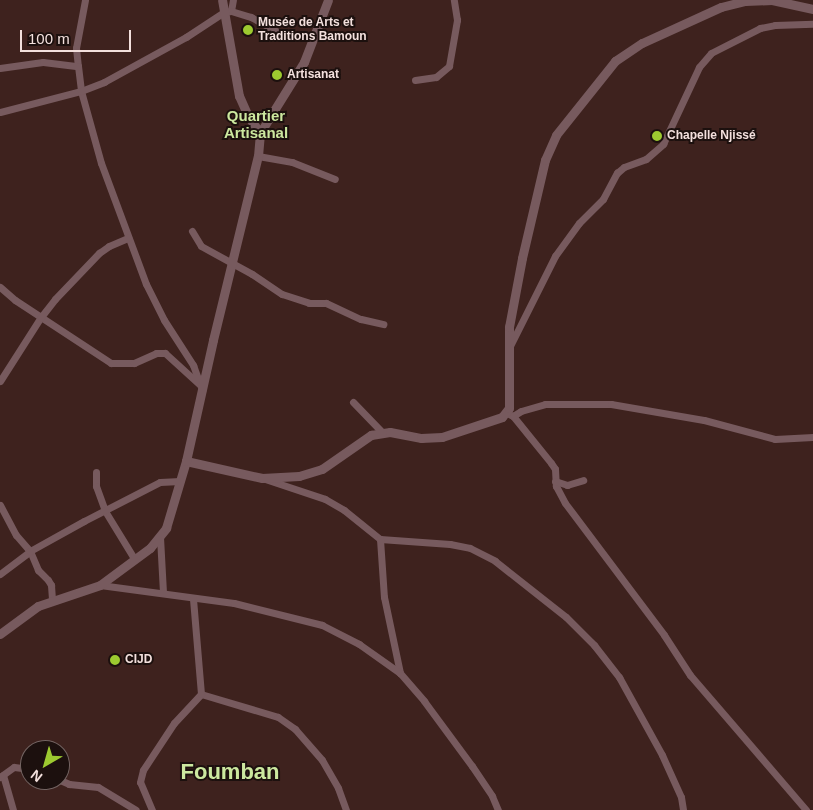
<!DOCTYPE html>
<meta charset="utf-8">
<style>
body{margin:0}
#map{position:relative;width:813px;height:810px;overflow:hidden;background:#3e221e;font-family:Arial,sans-serif}
div>[style]{position:absolute}
[style*='--x']{left:calc(var(--x)*1px);top:calc(var(--y)*1px);width:calc(var(--w)*1px);rotate:calc(var(--a)*1deg)}
.minor>*{height:7px;margin:-3.5px;padding:0 3.5px;transform-origin:3.5px;border-radius:3.5px;background:#775a5e}
.tertiary>*{height:9px;margin:-4.5px;padding:0 4.5px;transform-origin:4.5px;border-radius:4.5px;background:#775a5e}
.dots>*{width:14px;height:14px;translate:-50% -50%;box-sizing:border-box;border:2px solid #1c100e;border-radius:50%}
span{translate:-50% -50%;white-space:nowrap;text-align:center;line-height:1.15;-webkit-text-stroke:4px #1c100e;paint-order:stroke}
.poi-label{font-size:12px;color:#f3e0dd;font-weight:700}
.left{translate:0 -50%;text-align:left}
.quarter-label{font-size:15px;color:#cce89f;font-weight:700}
.town-label{font-size:22px;color:#cce89f;font-weight:700}
.north{position:absolute;left:20px;top:740px;width:50px;height:50px;box-sizing:border-box;background:#1c100e;border:1px solid #726361;border-radius:50%;rotate:218deg;font-size:14px;font-weight:700;line-height:20px;text-align:center;color:#f3e0dd}
.north::after{content:'';display:block;margin:auto;width:18px;height:22px;background:#9dca30;clip-path:polygon(50% 0,100% 100%,50% 72%,0 100%)}
.scale{position:absolute;left:20px;top:30px;width:111px;height:22px;box-sizing:border-box;border:2px solid #f3e0dd;border-top:0;padding-left:6px;font-size:15px;line-height:18px;white-space:nowrap;color:#f3e0dd;-webkit-text-stroke:4px #1c100e;paint-order:stroke}
</style>
<div id="map">
<div class="minor">
<div style="--x:85;--y:0;--w:49;--a:100.6"></div>
<div style="--x:76;--y:48;--w:18;--a:84"></div>
<div style="--x:78;--y:66;--w:25;--a:83"></div>
<div style="--x:81;--y:91;--w:75;--a:74.5"></div>
<div style="--x:101;--y:163;--w:129;--a:69.6"></div>
<div style="--x:146;--y:284;--w:40;--a:63.4"></div>
<div style="--x:164;--y:320;--w:54;--a:57.2"></div>
<div style="--x:193;--y:365;--w:27;--a:70"></div>
<div style="--x:231;--y:11;--w:11;--a:-80"></div>
<div style="--x:0;--y:68;--w:43;--a:-7.9"></div>
<div style="--x:43;--y:62;--w:35;--a:7"></div>
<div style="--x:415;--y:80;--w:21;--a:-8"></div>
<div style="--x:436;--y:77;--w:17;--a:-40"></div>
<div style="--x:449;--y:66;--w:47;--a:-80.1"></div>
<div style="--x:457;--y:20;--w:20;--a:-99"></div>
<div style="--x:0;--y:112;--w:84;--a:-14.5"></div>
<div style="--x:81;--y:91;--w:25;--a:-21"></div>
<div style="--x:104;--y:82;--w:94;--a:-28.8"></div>
<div style="--x:186;--y:37;--w:45;--a:-33.3"></div>
<div style="--x:224;--y:12;--w:7;--a:-8"></div>
<div style="--x:231;--y:11;--w:21;--a:17"></div>
<div style="--x:251;--y:17;--w:37;--a:29"></div>
<div style="--x:283;--y:35;--w:32;--a:5"></div>
<div style="--x:258;--y:156;--w:35;--a:10"></div>
<div style="--x:292;--y:162;--w:46;--a:21.6"></div>
<div style="--x:192;--y:231;--w:17;--a:59"></div>
<div style="--x:201;--y:246;--w:58;--a:28.8"></div>
<div style="--x:252;--y:274;--w:36;--a:34"></div>
<div style="--x:282;--y:294;--w:28;--a:18"></div>
<div style="--x:309;--y:303;--w:17;--a:0"></div>
<div style="--x:326;--y:303;--w:38;--a:25"></div>
<div style="--x:361;--y:319;--w:23;--a:13"></div>
<div style="--x:0;--y:287;--w:20;--a:41"></div>
<div style="--x:15;--y:300;--w:115;--a:33.3"></div>
<div style="--x:111;--y:363;--w:23;--a:0"></div>
<div style="--x:134;--y:363;--w:24;--a:-24"></div>
<div style="--x:156;--y:353;--w:9;--a:0"></div>
<div style="--x:165;--y:353;--w:46;--a:42.4"></div>
<div style="--x:510;--y:346;--w:101;--a:-63.4"></div>
<div style="--x:555;--y:256;--w:41;--a:-54"></div>
<div style="--x:579;--y:223;--w:34;--a:-45"></div>
<div style="--x:603;--y:199;--w:30;--a:-62"></div>
<div style="--x:617;--y:173;--w:9;--a:-41"></div>
<div style="--x:624;--y:167;--w:23;--a:-20"></div>
<div style="--x:646;--y:159;--w:23;--a:-41"></div>
<div style="--x:663;--y:144;--w:85;--a:-64.9"></div>
<div style="--x:699;--y:67;--w:18;--a:-49"></div>
<div style="--x:711;--y:53;--w:55;--a:-27"></div>
<div style="--x:760;--y:28;--w:15;--a:-11"></div>
<div style="--x:775;--y:25;--w:38;--a:-2"></div>
<div style="--x:0;--y:381;--w:76;--a:-57.4"></div>
<div style="--x:41;--y:317;--w:23;--a:-52"></div>
<div style="--x:55;--y:299;--w:64;--a:-46.3"></div>
<div style="--x:99;--y:253;--w:12;--a:-35"></div>
<div style="--x:109;--y:246;--w:21;--a:-23"></div>
<div style="--x:353;--y:402;--w:42;--a:46"></div>
<div style="--x:507;--y:413;--w:7;--a:27"></div>
<div style="--x:513;--y:416;--w:60;--a:51"></div>
<div style="--x:551;--y:463;--w:7;--a:56"></div>
<div style="--x:555;--y:469;--w:17;--a:87"></div>
<div style="--x:556;--y:486;--w:19;--a:62"></div>
<div style="--x:565;--y:503;--w:165;--a:53.1"></div>
<div style="--x:664;--y:635;--w:48;--a:57"></div>
<div style="--x:690;--y:675;--w:178;--a:49.3"></div>
<div style="--x:513;--y:416;--w:9;--a:-32"></div>
<div style="--x:521;--y:411;--w:25;--a:-16"></div>
<div style="--x:545;--y:404;--w:66;--a:0"></div>
<div style="--x:611;--y:404;--w:94;--a:9.8"></div>
<div style="--x:704;--y:420;--w:73;--a:15"></div>
<div style="--x:775;--y:439;--w:38;--a:-3"></div>
<div style="--x:96;--y:472;--w:14;--a:90"></div>
<div style="--x:96;--y:486;--w:27;--a:70"></div>
<div style="--x:105;--y:511;--w:57;--a:58.5"></div>
<div style="--x:265;--y:479;--w:63;--a:18.4"></div>
<div style="--x:325;--y:499;--w:22;--a:30"></div>
<div style="--x:344;--y:510;--w:46;--a:38.9"></div>
<div style="--x:380;--y:539;--w:70;--a:4.1"></div>
<div style="--x:450;--y:544;--w:20;--a:11"></div>
<div style="--x:470;--y:548;--w:28;--a:27"></div>
<div style="--x:495;--y:561;--w:90;--a:38.3"></div>
<div style="--x:566;--y:617;--w:40;--a:45"></div>
<div style="--x:594;--y:645;--w:41;--a:52"></div>
<div style="--x:619;--y:677;--w:89;--a:61.1"></div>
<div style="--x:662;--y:755;--w:46;--a:65.7"></div>
<div style="--x:681;--y:797;--w:13;--a:81"></div>
<div style="--x:555;--y:481;--w:13;--a:18"></div>
<div style="--x:567;--y:485;--w:17;--a:-17"></div>
<div style="--x:0;--y:505;--w:34;--a:62"></div>
<div style="--x:16;--y:535;--w:21;--a:49"></div>
<div style="--x:30;--y:551;--w:21;--a:67"></div>
<div style="--x:38;--y:570;--w:14;--a:45"></div>
<div style="--x:48;--y:580;--w:6;--a:59"></div>
<div style="--x:51;--y:585;--w:15;--a:86"></div>
<div style="--x:160;--y:537;--w:55;--a:86.9"></div>
<div style="--x:380;--y:539;--w:58;--a:86.1"></div>
<div style="--x:384;--y:597;--w:78;--a:78.1"></div>
<div style="--x:0;--y:574;--w:38;--a:-37"></div>
<div style="--x:30;--y:551;--w:62;--a:-29.1"></div>
<div style="--x:84;--y:521;--w:85;--a:-27.2"></div>
<div style="--x:160;--y:482;--w:20;--a:-3"></div>
<div style="--x:100;--y:585;--w:135;--a:7.7"></div>
<div style="--x:234;--y:603;--w:91;--a:14"></div>
<div style="--x:322;--y:625;--w:42;--a:27.2"></div>
<div style="--x:359;--y:644;--w:50;--a:35.3"></div>
<div style="--x:400;--y:673;--w:37;--a:49"></div>
<div style="--x:424;--y:701;--w:81;--a:53.6"></div>
<div style="--x:472;--y:766;--w:36;--a:56"></div>
<div style="--x:492;--y:796;--w:15;--a:67"></div>
<div style="--x:201;--y:694;--w:80;--a:16.6"></div>
<div style="--x:278;--y:717;--w:21;--a:35"></div>
<div style="--x:295;--y:729;--w:41;--a:48.9"></div>
<div style="--x:322;--y:760;--w:32;--a:60"></div>
<div style="--x:338;--y:788;--w:23;--a:70"></div>
<div style="--x:3;--y:775;--w:36;--a:74"></div>
<div style="--x:0;--y:777;--w:17;--a:-36"></div>
<div style="--x:14;--y:767;--w:16;--a:7"></div>
<div style="--x:60;--y:780;--w:10;--a:24"></div>
<div style="--x:69;--y:784;--w:29;--a:6"></div>
<div style="--x:98;--y:787;--w:44;--a:31.2"></div>
<div style="--x:152;--y:810;--w:30;--a:-113"></div>
<div style="--x:140;--y:782;--w:12;--a:-76"></div>
<div style="--x:143;--y:770;--w:56;--a:-56.6"></div>
<div style="--x:174;--y:723;--w:40;--a:-47"></div>
<div style="--x:201;--y:694;--w:96;--a:-94.8"></div>
</div>
<div class="tertiary">
<div style="--x:260;--y:133;--w:84;--a:-58.2"></div>
<div style="--x:304;--y:62;--w:66;--a:-68.8"></div>
<div style="--x:186;--y:461;--w:78;--a:12.6"></div>
<div style="--x:262;--y:478;--w:37;--a:-3"></div>
<div style="--x:299;--y:476;--w:24;--a:-17"></div>
<div style="--x:322;--y:469;--w:60;--a:-34.8"></div>
<div style="--x:371;--y:435;--w:19;--a:-9"></div>
<div style="--x:390;--y:432;--w:32;--a:11"></div>
<div style="--x:421;--y:438;--w:21;--a:-3"></div>
<div style="--x:442;--y:437;--w:63;--a:-18.4"></div>
<div style="--x:502;--y:417;--w:11;--a:-52"></div>
<div style="--x:509;--y:408;--w:81;--a:-90"></div>
<div style="--x:509;--y:327;--w:70;--a:-79.3"></div>
<div style="--x:522;--y:258;--w:101;--a:-76.8"></div>
<div style="--x:545;--y:160;--w:27;--a:-66"></div>
<div style="--x:556;--y:135;--w:95;--a:-51.4"></div>
<div style="--x:615;--y:61;--w:32;--a:-34"></div>
<div style="--x:642;--y:43;--w:87;--a:-24.5"></div>
<div style="--x:721;--y:7;--w:25;--a:-14"></div>
<div style="--x:745;--y:1;--w:27;--a:-2"></div>
<div style="--x:772;--y:0;--w:42;--a:12.4"></div>
<div style="--x:0;--y:634;--w:47;--a:-36.4"></div>
<div style="--x:38;--y:606;--w:65;--a:-18.7"></div>
<div style="--x:100;--y:585;--w:62;--a:-36.5"></div>
<div style="--x:150;--y:548;--w:26;--a:-51"></div>
<div style="--x:166;--y:528;--w:70;--a:-73.4"></div>
<div style="--x:186;--y:461;--w:124;--a:-77.4"></div>
<div style="--x:213;--y:340;--w:189;--a:-76.3"></div>
<div style="--x:258;--y:156;--w:23;--a:-85"></div>
<div style="--x:260;--y:133;--w:21;--a:-125"></div>
<div style="--x:248;--y:116;--w:22;--a:-114"></div>
<div style="--x:239;--y:96;--w:97;--a:-100"></div>
</div>
<div class="dots">
<div style="left:248px;top:30px;background:#9dca30"></div>
<div style="left:277px;top:75px;background:#9dca30"></div>
<div style="left:657px;top:136px;background:#9dca30"></div>
<div style="left:115px;top:660px;background:#9dca30"></div>
</div>
<div class="poi-label">
<span class="left" style="left:258px;top:30px">Musée de Arts et<br>Traditions Bamoun</span>
<span class="left" style="left:287px;top:75px">Artisanat</span>
<span class="left" style="left:667px;top:136px">Chapelle Njissé</span>
<span class="left" style="left:125px;top:660px">CIJD</span>
</div>
<div class="quarter-label">
<span style="left:256px;top:124px">Quartier<br>Artisanal</span>
</div>
<div class="town-label">
<span style="left:230px;top:772px">Foumban</span>
</div>
<div class="north">N</div>
<div class="scale">100 m</div>
</div>
